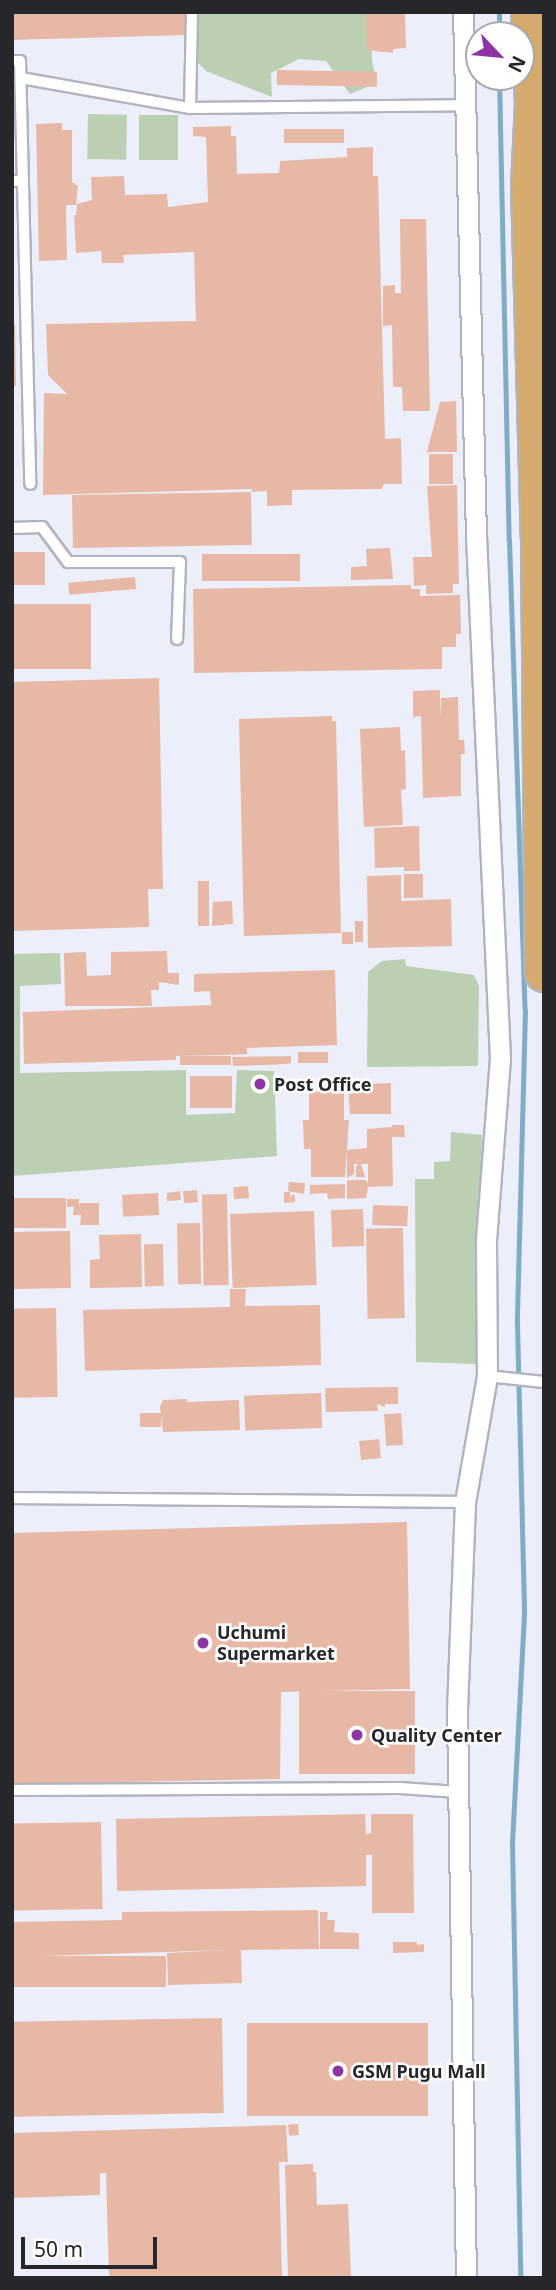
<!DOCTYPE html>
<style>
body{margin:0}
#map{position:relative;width:556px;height:2290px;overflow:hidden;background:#eceef9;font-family:"Noto Sans",sans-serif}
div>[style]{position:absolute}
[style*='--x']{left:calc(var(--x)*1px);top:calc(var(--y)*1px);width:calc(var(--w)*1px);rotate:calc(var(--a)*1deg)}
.green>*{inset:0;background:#bbcfb3;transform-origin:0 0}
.stream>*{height:5px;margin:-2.5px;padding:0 2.5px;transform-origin:2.5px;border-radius:2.5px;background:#7fadc5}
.building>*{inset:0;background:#e8b8a6;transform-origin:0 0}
.roads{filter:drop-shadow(2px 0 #b1b4be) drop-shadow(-2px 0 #b1b4be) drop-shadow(0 2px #b1b4be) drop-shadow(0 -2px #b1b4be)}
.lane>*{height:10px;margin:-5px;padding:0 5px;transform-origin:5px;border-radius:5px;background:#fff}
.street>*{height:19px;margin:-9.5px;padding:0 9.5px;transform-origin:9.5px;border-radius:9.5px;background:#fff}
.highway>*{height:37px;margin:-18.5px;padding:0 18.5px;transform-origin:18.5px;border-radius:18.5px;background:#d5ab6d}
.dots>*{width:19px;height:19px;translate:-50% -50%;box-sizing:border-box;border:4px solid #fff;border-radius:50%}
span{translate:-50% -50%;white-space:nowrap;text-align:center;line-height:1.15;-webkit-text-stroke:5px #fff;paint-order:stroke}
.poi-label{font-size:18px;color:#26272b;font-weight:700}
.left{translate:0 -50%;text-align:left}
.frame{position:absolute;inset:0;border:14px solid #26272b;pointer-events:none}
.north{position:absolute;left:465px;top:21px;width:70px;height:70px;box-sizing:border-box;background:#fff;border:2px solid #a8a9aa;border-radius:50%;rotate:116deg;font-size:19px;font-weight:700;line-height:28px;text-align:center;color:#26272b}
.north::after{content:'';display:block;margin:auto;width:24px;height:32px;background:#8d36a3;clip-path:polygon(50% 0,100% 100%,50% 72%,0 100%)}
.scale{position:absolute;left:21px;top:2237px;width:136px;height:32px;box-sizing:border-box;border:4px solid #26272b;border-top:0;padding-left:9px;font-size:21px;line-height:24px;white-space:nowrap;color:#26272b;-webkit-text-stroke:5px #fff;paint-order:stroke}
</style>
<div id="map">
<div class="green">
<div style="clip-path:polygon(183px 12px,371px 12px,372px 61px,377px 83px,350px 94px,326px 61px,299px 59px,271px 73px,272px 97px,206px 71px,187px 52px)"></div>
<div style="left:88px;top:114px;width:39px;height:45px;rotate:1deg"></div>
<div style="left:139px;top:115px;width:39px;height:45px"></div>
<div style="clip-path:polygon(60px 953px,61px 984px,20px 986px,20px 1073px,186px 1070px,186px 1115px,235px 1113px,237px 1070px,274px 1071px,277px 1156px,12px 1176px,12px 954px)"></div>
<div style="clip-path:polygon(405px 959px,406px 966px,474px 975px,479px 986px,478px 1066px,367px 1067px,368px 972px,382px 961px)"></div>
<div style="clip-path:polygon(451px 1132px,482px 1135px,476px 1364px,416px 1362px,415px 1179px,434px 1179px,434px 1162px,450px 1161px)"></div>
</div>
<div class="stream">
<div style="--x:499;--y:12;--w:23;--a:90"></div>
<div style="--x:499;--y:77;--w:463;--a:88.8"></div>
<div style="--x:509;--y:540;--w:470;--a:88.1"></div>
<div style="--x:525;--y:1010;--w:313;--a:91.5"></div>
<div style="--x:517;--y:1323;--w:291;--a:88.6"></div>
<div style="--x:524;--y:1614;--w:229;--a:93"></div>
<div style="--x:512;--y:1843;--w:435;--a:88.9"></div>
</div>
<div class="building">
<div style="clip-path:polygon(12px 12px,185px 12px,186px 35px,12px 40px)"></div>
<div style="clip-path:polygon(366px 12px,405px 12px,406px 48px,393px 49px,393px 53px,367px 50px)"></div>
<div style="left:277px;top:70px;width:100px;height:15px;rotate:1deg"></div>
<div style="clip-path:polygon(62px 123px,62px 130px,72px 130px,72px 182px,78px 186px,76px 205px,66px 205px,67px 260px,39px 261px,36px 124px)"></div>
<div style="clip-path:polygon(231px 126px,231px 136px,236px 136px,237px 174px,279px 173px,280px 161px,347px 157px,347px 148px,373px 147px,373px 176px,378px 176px,385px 439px,401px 438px,402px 484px,384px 484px,381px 489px,292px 490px,292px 505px,267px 506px,267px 491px,252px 492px,252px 489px,43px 495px,44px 393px,67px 394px,48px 375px,46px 324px,196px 321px,194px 252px,123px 255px,124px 263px,102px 263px,101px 251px,76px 253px,74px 215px,76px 215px,77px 204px,92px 200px,91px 177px,124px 176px,125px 195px,167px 194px,168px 207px,208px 202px,206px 137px,193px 136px,193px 127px)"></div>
<div style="left:284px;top:129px;width:60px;height:14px"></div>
<div style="clip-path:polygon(400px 219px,426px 219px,430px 411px,403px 411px,402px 387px,393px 387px,392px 325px,383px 326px,383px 286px,395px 285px,395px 293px,401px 293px)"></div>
<div style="clip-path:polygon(12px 325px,15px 325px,16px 386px,12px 386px)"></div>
<div style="clip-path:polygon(456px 401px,457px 452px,427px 452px,440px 402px)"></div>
<div style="left:429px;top:454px;width:24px;height:30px"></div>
<div style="clip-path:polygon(457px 485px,459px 584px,453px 584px,453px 593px,426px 594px,426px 585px,414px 586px,413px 557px,432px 557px,427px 486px)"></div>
<div style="left:251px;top:492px;width:53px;height:179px;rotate:89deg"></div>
<div style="clip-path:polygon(390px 548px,393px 579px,351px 580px,351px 567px,367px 566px,366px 549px)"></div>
<div style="left:45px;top:552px;width:33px;height:33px;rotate:90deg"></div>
<div style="left:202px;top:554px;width:98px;height:27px"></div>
<div style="left:135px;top:577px;width:12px;height:67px;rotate:85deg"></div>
<div style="clip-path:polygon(411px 585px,411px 589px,420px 589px,420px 596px,460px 595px,461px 634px,456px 634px,456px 647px,442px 647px,442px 669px,194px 673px,193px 589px)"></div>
<div style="left:91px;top:604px;width:65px;height:79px;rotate:90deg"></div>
<div style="clip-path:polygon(159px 678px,163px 889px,148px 889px,149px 927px,12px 931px,12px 682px)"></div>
<div style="clip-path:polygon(440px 690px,440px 716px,441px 698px,458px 697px,459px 740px,464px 740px,465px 754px,461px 754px,461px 796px,423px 798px,421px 716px,413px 717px,413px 691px)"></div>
<div style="clip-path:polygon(332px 716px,332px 721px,336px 721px,341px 933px,244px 936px,239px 719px)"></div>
<div style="clip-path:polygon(400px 727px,401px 751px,405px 750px,406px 789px,401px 790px,403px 825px,364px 827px,360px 729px)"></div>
<div style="clip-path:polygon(419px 826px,420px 871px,404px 871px,404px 867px,375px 868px,374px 828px)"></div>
<div style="left:404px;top:874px;width:19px;height:24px"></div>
<div style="clip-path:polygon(401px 875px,401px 901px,451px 899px,452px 946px,368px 948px,367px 876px)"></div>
<div style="left:198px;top:881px;width:11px;height:45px"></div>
<div style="clip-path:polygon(232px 901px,233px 924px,212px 926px,213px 902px)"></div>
<div style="left:363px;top:921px;width:21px;height:8px;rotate:90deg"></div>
<div style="left:342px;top:932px;width:11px;height:12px"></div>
<div style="clip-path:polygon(167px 951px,168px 973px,179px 973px,179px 985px,159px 982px,159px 990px,151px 990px,152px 1006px,65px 1006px,64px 953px,86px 952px,87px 976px,111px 975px,111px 952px)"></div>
<div style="clip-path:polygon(335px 970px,337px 1045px,247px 1048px,247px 1054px,232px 1055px,232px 1052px,231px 1055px,176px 1056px,176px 1060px,24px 1064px,23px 1012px,211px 1005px,210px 991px,194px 992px,194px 974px)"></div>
<div style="left:298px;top:1052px;width:30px;height:11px"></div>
<div style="left:231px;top:1056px;width:9px;height:51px;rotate:90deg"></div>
<div style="clip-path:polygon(291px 1056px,291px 1063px,287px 1064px,233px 1066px,232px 1057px)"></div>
<div style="left:190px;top:1076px;width:42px;height:32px"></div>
<div style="clip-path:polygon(391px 1083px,391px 1114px,350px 1114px,348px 1088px,365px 1088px,365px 1084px)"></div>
<div style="clip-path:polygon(344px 1091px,344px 1120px,349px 1120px,345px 1177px,311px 1177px,311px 1149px,304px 1149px,303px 1120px,309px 1120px,309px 1092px)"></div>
<div style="clip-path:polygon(392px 1125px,404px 1125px,405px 1137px,392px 1137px,393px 1186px,368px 1187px,366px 1198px,347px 1199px,347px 1180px,366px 1180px,368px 1184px,368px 1164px,361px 1164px,365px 1177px,356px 1177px,356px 1166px,359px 1164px,354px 1164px,354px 1174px,347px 1178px,347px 1150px,367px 1148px,367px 1129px,392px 1127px)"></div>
<div style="clip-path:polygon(289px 1182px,305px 1183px,304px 1194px,288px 1191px)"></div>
<div style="clip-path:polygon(345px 1184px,345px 1198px,328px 1199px,327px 1193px,310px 1194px,310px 1185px)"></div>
<div style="left:248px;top:1186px;width:12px;height:15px;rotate:85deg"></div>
<div style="left:197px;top:1190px;width:12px;height:14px;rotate:85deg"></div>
<div style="clip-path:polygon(180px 1191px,181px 1200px,167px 1201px,167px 1193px)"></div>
<div style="clip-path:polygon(284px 1192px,290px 1192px,290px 1200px,291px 1195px,295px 1195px,295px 1202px,284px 1203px)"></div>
<div style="left:158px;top:1193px;width:22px;height:36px;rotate:87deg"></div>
<div style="left:227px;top:1194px;width:91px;height:25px;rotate:89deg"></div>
<div style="left:12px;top:1198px;width:54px;height:30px"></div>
<div style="clip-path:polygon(67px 1199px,79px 1199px,79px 1207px,80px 1203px,99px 1203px,99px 1225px,80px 1225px,81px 1215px,73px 1215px,74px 1207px,67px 1207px)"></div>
<div style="left:373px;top:1205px;width:35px;height:20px;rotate:2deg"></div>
<div style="left:363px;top:1209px;width:37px;height:32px;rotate:88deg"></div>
<div style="left:314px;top:1211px;width:74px;height:84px;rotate:88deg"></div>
<div style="left:200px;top:1223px;width:61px;height:23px;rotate:89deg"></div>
<div style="left:403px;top:1228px;width:90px;height:37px;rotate:89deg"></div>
<div style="left:70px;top:1231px;width:57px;height:58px;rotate:89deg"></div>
<div style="clip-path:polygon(141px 1234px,142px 1287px,90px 1288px,90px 1260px,100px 1259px,99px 1235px)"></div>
<div style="left:163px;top:1244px;width:42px;height:19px;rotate:89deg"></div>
<div style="clip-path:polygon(230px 1289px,246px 1289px,245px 1306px,320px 1305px,321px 1365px,85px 1371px,83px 1310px,230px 1307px)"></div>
<div style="left:56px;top:1308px;width:89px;height:44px;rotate:89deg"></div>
<div style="clip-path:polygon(398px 1387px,398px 1404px,385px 1404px,385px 1407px,377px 1404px,378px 1411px,326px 1412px,325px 1388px)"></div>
<div style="left:321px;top:1393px;width:35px;height:77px;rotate:88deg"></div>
<div style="clip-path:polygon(187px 1399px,187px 1402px,239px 1400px,240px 1430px,163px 1432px,160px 1407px,163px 1400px)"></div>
<div style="left:161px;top:1413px;width:14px;height:21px;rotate:90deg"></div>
<div style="left:401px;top:1413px;width:32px;height:17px;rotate:86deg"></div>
<div style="left:379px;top:1439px;width:19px;height:20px;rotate:84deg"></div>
<div style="clip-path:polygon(407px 1522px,410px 1689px,281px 1692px,280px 1779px,12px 1784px,12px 1533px)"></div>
<div style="left:415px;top:1691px;width:83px;height:116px;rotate:90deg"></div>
<div style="clip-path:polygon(365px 1814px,366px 1834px,371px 1833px,371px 1814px,413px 1814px,414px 1913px,372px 1913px,372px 1855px,366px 1855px,366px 1886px,117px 1891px,116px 1819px)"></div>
<div style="left:101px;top:1822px;width:87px;height:89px;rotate:89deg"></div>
<div style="clip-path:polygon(318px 1910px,319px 1949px,241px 1950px,242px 1983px,168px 1985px,167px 1953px,227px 1950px,12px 1957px,12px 1922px,122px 1920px,122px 1912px)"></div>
<div style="clip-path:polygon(320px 1912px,328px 1912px,327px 1920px,335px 1920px,334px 1932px,359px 1933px,359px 1949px,320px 1949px)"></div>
<div style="clip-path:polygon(393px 1942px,417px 1942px,417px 1945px,424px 1944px,424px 1952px,393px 1953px)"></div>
<div style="left:166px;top:1956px;width:31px;height:154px;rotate:90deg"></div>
<div style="left:222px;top:2018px;width:95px;height:210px;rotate:89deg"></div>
<div style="left:428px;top:2023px;width:93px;height:181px;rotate:90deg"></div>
<div style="left:298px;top:2124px;width:11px;height:10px;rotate:85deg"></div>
<div style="clip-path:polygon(286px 2125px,288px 2162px,279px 2162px,282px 2278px,109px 2278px,106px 2173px,100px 2173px,100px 2195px,12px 2198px,12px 2133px)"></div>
<div style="clip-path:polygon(313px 2164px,313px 2172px,316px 2172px,317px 2205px,348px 2204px,351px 2278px,288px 2278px,285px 2165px)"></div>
</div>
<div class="roads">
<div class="lane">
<div style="--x:12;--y:61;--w:8;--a:0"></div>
<div style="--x:20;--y:61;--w:423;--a:88.6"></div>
<div style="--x:21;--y:78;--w:172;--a:10.1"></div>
<div style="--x:190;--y:108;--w:274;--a:-0.6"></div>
<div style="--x:190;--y:108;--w:96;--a:-88.8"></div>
<div style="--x:12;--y:181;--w:11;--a:0"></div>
<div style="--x:12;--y:528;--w:30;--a:-2"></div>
<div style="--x:42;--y:527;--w:44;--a:53.4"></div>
<div style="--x:68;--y:562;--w:112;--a:0"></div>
<div style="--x:180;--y:562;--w:77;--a:92.2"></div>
<div style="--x:487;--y:1376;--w:57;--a:6"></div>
<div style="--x:12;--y:1498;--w:453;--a:0.5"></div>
<div style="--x:12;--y:1790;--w:388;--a:-0.3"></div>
<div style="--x:400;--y:1788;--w:58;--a:3.9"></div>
</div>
<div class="street">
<div style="--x:463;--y:12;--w:524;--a:88.58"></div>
<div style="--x:476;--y:536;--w:523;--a:87.37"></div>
<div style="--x:500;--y:1058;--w:184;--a:94.4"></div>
<div style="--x:486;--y:1241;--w:135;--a:89.6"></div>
<div style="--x:487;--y:1376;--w:128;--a:99.9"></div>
<div style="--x:465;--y:1502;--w:211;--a:92.2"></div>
<div style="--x:457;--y:1713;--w:565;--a:89.09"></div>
</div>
<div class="highway">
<div style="--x:530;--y:12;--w:90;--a:87.5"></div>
<div style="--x:534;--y:102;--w:84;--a:92.7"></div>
<div style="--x:530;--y:186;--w:351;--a:88.4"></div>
<div style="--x:540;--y:537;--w:435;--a:89.5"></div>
</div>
</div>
<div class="dots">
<div style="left:260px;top:1084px;background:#8d36a3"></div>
<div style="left:203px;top:1643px;background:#8d36a3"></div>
<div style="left:357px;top:1735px;background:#8d36a3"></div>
<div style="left:338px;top:2071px;background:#8d36a3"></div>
</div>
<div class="poi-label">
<span class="left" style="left:274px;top:1084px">Post Office</span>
<span class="left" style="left:217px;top:1643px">Uchumi<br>Supermarket</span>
<span class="left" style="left:371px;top:1735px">Quality Center</span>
<span class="left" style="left:352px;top:2071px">GSM Pugu Mall</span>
</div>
<div class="frame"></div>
<div class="north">N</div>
<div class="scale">50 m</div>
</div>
